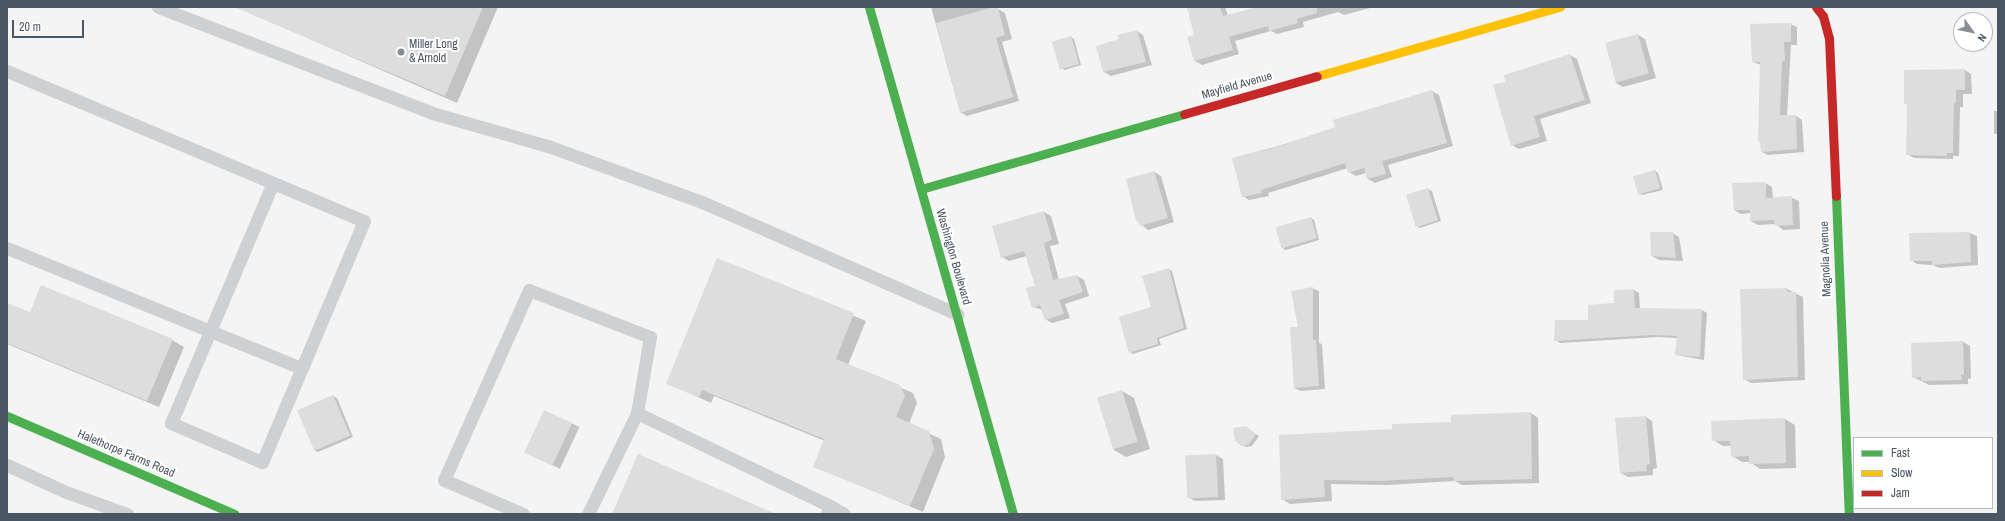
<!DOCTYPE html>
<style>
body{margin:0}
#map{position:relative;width:2005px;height:521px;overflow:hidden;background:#f4f4f4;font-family:"Archivo Narrow",sans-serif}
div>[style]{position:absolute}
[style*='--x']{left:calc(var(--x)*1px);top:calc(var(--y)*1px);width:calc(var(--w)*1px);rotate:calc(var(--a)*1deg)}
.shadow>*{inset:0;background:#0003;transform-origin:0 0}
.building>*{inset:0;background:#ddddde;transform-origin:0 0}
.lane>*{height:13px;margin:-6.5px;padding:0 6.5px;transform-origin:6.5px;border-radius:6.5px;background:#ced0d2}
.fast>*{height:9px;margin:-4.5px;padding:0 4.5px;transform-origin:4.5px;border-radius:4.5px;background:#4caf50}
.slow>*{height:9px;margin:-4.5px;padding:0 4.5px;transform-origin:4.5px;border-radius:4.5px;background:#ffc107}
.jam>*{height:9px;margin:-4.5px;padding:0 4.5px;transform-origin:4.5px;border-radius:4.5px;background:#c62828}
.dots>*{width:11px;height:11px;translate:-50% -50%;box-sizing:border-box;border:2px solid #fff;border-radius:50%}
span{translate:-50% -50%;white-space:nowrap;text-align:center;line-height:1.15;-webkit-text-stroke:4px #fff;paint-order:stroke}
.poi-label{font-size:12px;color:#4a5661}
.left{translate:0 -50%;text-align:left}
.street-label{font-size:12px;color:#4a5661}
.frame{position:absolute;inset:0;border:8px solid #4a5661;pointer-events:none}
.legend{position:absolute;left:1853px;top:437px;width:140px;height:72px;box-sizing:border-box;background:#fff;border:1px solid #b7bbc0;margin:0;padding:5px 7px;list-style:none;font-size:12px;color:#4a5661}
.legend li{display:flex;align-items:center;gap:8px;height:20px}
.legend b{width:20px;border:1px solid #b7bbc0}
.north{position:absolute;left:1953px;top:12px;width:40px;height:40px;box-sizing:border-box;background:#fff;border:1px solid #b7bbc0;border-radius:50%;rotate:123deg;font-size:11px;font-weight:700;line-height:16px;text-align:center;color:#4a5661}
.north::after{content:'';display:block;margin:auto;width:14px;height:18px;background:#868d94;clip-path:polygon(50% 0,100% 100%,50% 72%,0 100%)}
.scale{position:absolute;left:12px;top:20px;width:72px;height:18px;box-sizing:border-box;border:2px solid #4a5661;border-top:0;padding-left:5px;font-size:12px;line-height:14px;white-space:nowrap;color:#4a5661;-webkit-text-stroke:3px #fff;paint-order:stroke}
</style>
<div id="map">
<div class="shadow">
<div style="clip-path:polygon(236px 7px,498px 7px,457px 103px)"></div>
<div style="clip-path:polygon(931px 7px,991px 7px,992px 10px,998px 9px,1005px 13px,1012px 39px,1002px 42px,1019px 101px,967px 116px,960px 112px)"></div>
<div style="clip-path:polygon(1191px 7px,1225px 7px,1228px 16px,1261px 7px,1374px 7px,1344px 15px,1338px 12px,1303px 22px,1304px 27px,1277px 34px,1271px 31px,1235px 41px,1239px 54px,1202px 65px,1195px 61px,1189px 38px,1195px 36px)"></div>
<div style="clip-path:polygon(1790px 24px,1797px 27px,1797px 45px,1791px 45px,1787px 116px,1796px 116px,1802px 120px,1804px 152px,1768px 155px,1762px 152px,1761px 65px,1753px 62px)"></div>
<div style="clip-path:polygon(1137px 31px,1143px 35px,1152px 65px,1111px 76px,1104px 72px,1120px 40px)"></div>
<div style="clip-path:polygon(1638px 35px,1645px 39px,1656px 78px,1623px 87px,1616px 83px)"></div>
<div style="clip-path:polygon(1071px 37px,1074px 39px,1081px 65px,1065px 70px,1061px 68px)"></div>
<div style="clip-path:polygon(1570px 55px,1577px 59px,1591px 103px,1540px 119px,1547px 141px,1519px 149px,1512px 145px,1507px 82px)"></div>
<div style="clip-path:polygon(1965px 70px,1971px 74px,1972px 94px,1963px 94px,1963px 107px,1960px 107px,1959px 156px,1953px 156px,1953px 159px,1914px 158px,1907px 154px,1908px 105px,1905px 104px)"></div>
<div style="clip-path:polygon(1432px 91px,1439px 95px,1453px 146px,1388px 165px,1392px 177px,1375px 183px,1368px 179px,1366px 173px,1356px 176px,1349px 172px,1348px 168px,1268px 193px,1269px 196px,1249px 200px,1243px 196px,1265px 150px,1337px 128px)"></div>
<div style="left:1994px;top:111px;width:4px;height:23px"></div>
<div style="clip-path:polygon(1655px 171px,1658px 173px,1663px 190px,1642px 195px,1638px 193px)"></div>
<div style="clip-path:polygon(1154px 172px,1161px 176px,1174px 222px,1148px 230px,1137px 221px)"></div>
<div style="clip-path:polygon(1765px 183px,1772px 187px,1773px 198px,1792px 198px,1799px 201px,1800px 229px,1783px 230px,1776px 224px,1758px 225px,1751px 221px,1751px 213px,1741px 214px,1734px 210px)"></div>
<div style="clip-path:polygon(1428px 189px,1432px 191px,1441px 221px,1420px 228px,1416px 226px,1407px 195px)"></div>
<div style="clip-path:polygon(1044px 212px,1051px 216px,1059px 244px,1050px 246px,1059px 280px,1077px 276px,1084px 280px,1089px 296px,1065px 304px,1070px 318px,1052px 323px,1045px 319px,1043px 310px,1033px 307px,1036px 286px,1027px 256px,1009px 261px,1002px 257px)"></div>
<div style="clip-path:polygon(1311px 218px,1314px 220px,1319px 240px,1286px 250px,1283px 249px)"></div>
<div style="clip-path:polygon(1672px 233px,1679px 237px,1683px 261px,1659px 260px,1652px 256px)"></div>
<div style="clip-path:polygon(1970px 233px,1977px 236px,1978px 265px,1939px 268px,1933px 265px,1917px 264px,1911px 260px,1910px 234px)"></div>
<div style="clip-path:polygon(718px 259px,866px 321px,848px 365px,913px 393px,917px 403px,909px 424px,941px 439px,945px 457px,923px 512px,814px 466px,825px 441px,714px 396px,711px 403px,667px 383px)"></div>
<div style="clip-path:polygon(1168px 269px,1172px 271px,1187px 329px,1159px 339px,1161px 345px,1133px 354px,1130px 352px)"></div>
<div style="clip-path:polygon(1312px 288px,1319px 291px,1319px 343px,1322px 344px,1325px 389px,1301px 391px,1294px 388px,1300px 328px)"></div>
<div style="clip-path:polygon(1787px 289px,1803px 297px,1805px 380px,1751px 383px,1744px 379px)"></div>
<div style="clip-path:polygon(1634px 290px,1639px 293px,1640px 309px,1702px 310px,1707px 313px,1704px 360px,1676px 355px,1678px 338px,1658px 337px,1560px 343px,1556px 340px,1615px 304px,1615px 291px)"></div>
<div style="clip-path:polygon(7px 304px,31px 313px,172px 340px,184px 347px,159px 407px,7px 344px)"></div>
<div style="clip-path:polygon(1963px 342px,1970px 346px,1971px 378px,1968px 379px,1968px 384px,1929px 385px,1913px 377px)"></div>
<div style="clip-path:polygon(1122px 391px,1134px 398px,1150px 449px,1126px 457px,1114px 450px)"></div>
<div style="clip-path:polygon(333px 396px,337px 398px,353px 437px,318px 452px,314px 450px)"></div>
<div style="left:545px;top:411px;width:38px;height:46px;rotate:25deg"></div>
<div style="clip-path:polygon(1531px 413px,1538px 418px,1539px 483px,1462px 485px,1455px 481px,1388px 485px,1331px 484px,1332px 501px,1290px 504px,1282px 499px,1393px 430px)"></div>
<div style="clip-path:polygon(1646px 417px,1652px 421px,1657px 468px,1653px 469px,1653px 475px,1628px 477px,1621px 473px)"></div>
<div style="clip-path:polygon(1785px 419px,1795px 425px,1796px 468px,1760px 469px,1750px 462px,1742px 462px,1732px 456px,1731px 446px,1723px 446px,1713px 440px)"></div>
<div style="clip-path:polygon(1249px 430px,1259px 436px,1252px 446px,1246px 447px,1242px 445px)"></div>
<div style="clip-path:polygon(1216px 455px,1223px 459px,1225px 500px,1195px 501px,1188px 497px)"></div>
</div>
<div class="building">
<div style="clip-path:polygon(234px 7px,483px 7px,445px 96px)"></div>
<div style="clip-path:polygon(994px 7px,998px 8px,1005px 35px,996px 38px,1013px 97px,960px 113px,936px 23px)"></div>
<div style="clip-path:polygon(1187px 7px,1220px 7px,1223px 16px,1257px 7px,1317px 7px,1317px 13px,1297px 19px,1298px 23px,1269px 31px,1268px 26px,1229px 37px,1233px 50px,1194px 61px,1187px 37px,1194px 35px)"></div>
<div style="clip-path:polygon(1791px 23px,1791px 42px,1784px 42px,1785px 61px,1782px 61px,1780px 115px,1796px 115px,1797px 149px,1761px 152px,1760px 142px,1758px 142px,1760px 62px,1752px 62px,1750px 24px)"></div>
<div style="clip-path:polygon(1137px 30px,1146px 62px,1103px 72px,1096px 46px,1119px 39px,1117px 35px)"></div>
<div style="left:1638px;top:34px;width:41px;height:34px;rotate:75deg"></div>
<div style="left:1071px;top:36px;width:29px;height:20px;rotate:74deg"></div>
<div style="clip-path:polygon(1570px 54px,1585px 100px,1534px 116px,1540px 137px,1511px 146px,1493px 85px,1505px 82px,1504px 75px)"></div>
<div style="clip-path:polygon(1965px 69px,1965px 90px,1956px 90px,1956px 103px,1954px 103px,1953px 153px,1947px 153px,1947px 156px,1906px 155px,1907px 104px,1904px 104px,1904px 70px)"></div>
<div style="clip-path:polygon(1432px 90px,1447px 143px,1382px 161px,1386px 174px,1367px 179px,1364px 168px,1348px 173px,1345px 163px,1261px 190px,1262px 193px,1242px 197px,1232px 158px,1265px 149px,1265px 151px,1335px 127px,1333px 120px)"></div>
<div style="left:1655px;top:170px;width:19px;height:23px;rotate:74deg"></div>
<div style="clip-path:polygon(1154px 171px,1168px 218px,1140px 226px,1138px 221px,1136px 221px,1126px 179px)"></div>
<div style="clip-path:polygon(1766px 182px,1766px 198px,1792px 196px,1793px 225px,1775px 226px,1774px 220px,1750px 221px,1750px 210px,1734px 210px,1732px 183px)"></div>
<div style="left:1428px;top:188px;width:34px;height:23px;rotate:73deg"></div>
<div style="clip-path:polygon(1044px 211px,1052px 240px,1044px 243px,1053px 280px,1077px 275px,1083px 292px,1059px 300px,1064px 314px,1045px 320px,1040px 305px,1032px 308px,1026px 288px,1035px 286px,1024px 251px,1001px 258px,992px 226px)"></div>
<div style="left:1311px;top:217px;width:22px;height:37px;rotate:74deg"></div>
<div style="clip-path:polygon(1650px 232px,1673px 232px,1676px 258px,1651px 256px)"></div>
<div style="clip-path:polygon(1970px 232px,1971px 262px,1932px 265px,1932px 261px,1910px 261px,1909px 233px)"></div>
<div style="clip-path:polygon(717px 258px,854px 313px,836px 359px,900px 385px,905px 396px,896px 417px,929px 431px,934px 449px,910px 506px,813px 467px,824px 439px,702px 390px,699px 397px,666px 384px)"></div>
<div style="clip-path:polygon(1169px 268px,1184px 328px,1157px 338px,1158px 344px,1129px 353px,1119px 317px,1151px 307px,1142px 276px)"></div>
<div style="clip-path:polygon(41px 285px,173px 339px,147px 401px,7px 343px,7px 303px,30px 312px)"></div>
<div style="clip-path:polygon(1313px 287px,1313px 340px,1316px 340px,1319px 386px,1294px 388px,1290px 327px,1298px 327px,1291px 291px)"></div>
<div style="clip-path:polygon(1787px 288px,1787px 292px,1796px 292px,1798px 377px,1743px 380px,1740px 289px)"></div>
<div style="clip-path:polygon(1634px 289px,1635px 308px,1702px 309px,1700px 357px,1675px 355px,1677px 336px,1652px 335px,1554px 341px,1555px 320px,1588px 320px,1588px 305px,1614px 303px,1614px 290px)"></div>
<div style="clip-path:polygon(1963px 341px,1964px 375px,1961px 375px,1962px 380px,1921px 381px,1921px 377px,1912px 378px,1911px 343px)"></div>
<div style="left:1122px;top:390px;width:54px;height:26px;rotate:73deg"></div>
<div style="left:333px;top:395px;width:44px;height:39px;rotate:67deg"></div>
<div style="left:544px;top:410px;width:31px;height:47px;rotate:25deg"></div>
<div style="clip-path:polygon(1531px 412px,1532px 479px,1454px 481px,1453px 477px,1379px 481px,1324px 480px,1325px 497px,1281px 500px,1279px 435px,1392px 429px,1392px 424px,1451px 422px,1451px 415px)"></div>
<div style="clip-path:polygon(1646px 416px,1650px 464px,1646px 465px,1647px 471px,1620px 473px,1615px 418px)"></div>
<div style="clip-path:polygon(1785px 418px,1786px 463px,1749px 464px,1749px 456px,1731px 457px,1730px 441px,1712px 441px,1711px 421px)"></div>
<div style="clip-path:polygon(1246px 426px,1256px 434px,1249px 444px,1241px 446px,1235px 441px,1233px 428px)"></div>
<div style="clip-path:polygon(638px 454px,776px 514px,612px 514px)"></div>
<div style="left:1216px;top:454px;width:43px;height:31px;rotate:87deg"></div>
</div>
<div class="lane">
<div style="--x:158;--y:7;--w:294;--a:21.1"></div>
<div style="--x:432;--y:113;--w:121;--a:15.9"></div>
<div style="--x:548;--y:146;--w:164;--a:20"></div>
<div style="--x:702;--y:202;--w:279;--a:23.7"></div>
<div style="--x:7;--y:71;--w:387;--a:22.8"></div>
<div style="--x:364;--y:221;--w:262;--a:112.9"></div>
<div style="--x:262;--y:462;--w:99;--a:-156.8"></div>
<div style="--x:171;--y:423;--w:261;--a:-67"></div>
<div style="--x:7;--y:248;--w:318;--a:22.2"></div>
<div style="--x:637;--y:413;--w:214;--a:25.7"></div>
<div style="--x:830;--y:506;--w:9;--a:111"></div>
<div style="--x:7;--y:465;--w:65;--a:24.6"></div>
<div style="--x:66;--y:492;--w:65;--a:19.8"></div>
<div style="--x:830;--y:506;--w:16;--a:30"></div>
<div style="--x:523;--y:514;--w:86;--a:-156.7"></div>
<div style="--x:444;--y:480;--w:208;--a:-65.9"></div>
<div style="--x:529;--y:290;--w:130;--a:21.2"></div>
<div style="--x:650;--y:337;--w:77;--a:99.7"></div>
<div style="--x:637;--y:413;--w:112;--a:115.9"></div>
</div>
<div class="fast">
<div style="--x:869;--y:7;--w:527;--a:74.14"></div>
<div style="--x:921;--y:189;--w:273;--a:-15.9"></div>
<div style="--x:1836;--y:196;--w:318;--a:87.7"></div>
<div style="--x:7;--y:416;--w:248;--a:23.3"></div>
</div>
<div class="slow">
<div style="--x:1317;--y:76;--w:253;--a:-15.9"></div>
</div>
<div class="jam">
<div style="--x:1816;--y:7;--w:11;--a:52"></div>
<div style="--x:1823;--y:16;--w:23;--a:75"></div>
<div style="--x:1829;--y:38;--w:158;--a:87.5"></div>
<div style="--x:1184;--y:114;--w:138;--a:-15.9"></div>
</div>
<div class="dots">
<div style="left:401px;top:52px;background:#868d94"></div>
</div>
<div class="poi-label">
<span class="left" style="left:409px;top:52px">Miller Long<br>&amp; Arnold</span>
</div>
<div class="street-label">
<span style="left:1237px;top:86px;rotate:-16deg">Mayfield Avenue</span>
<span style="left:953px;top:257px;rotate:74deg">Washington Boulevard</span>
<span style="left:1826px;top:259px;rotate:-92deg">Magnolia Avenue</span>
<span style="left:126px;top:454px;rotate:23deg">Halethorpe Farms Road</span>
</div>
<div class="frame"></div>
<ul class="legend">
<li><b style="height:5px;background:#4caf50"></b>Fast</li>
<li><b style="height:5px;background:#ffc107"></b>Slow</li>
<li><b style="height:5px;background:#c62828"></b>Jam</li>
</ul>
<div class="north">N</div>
<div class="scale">20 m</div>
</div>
